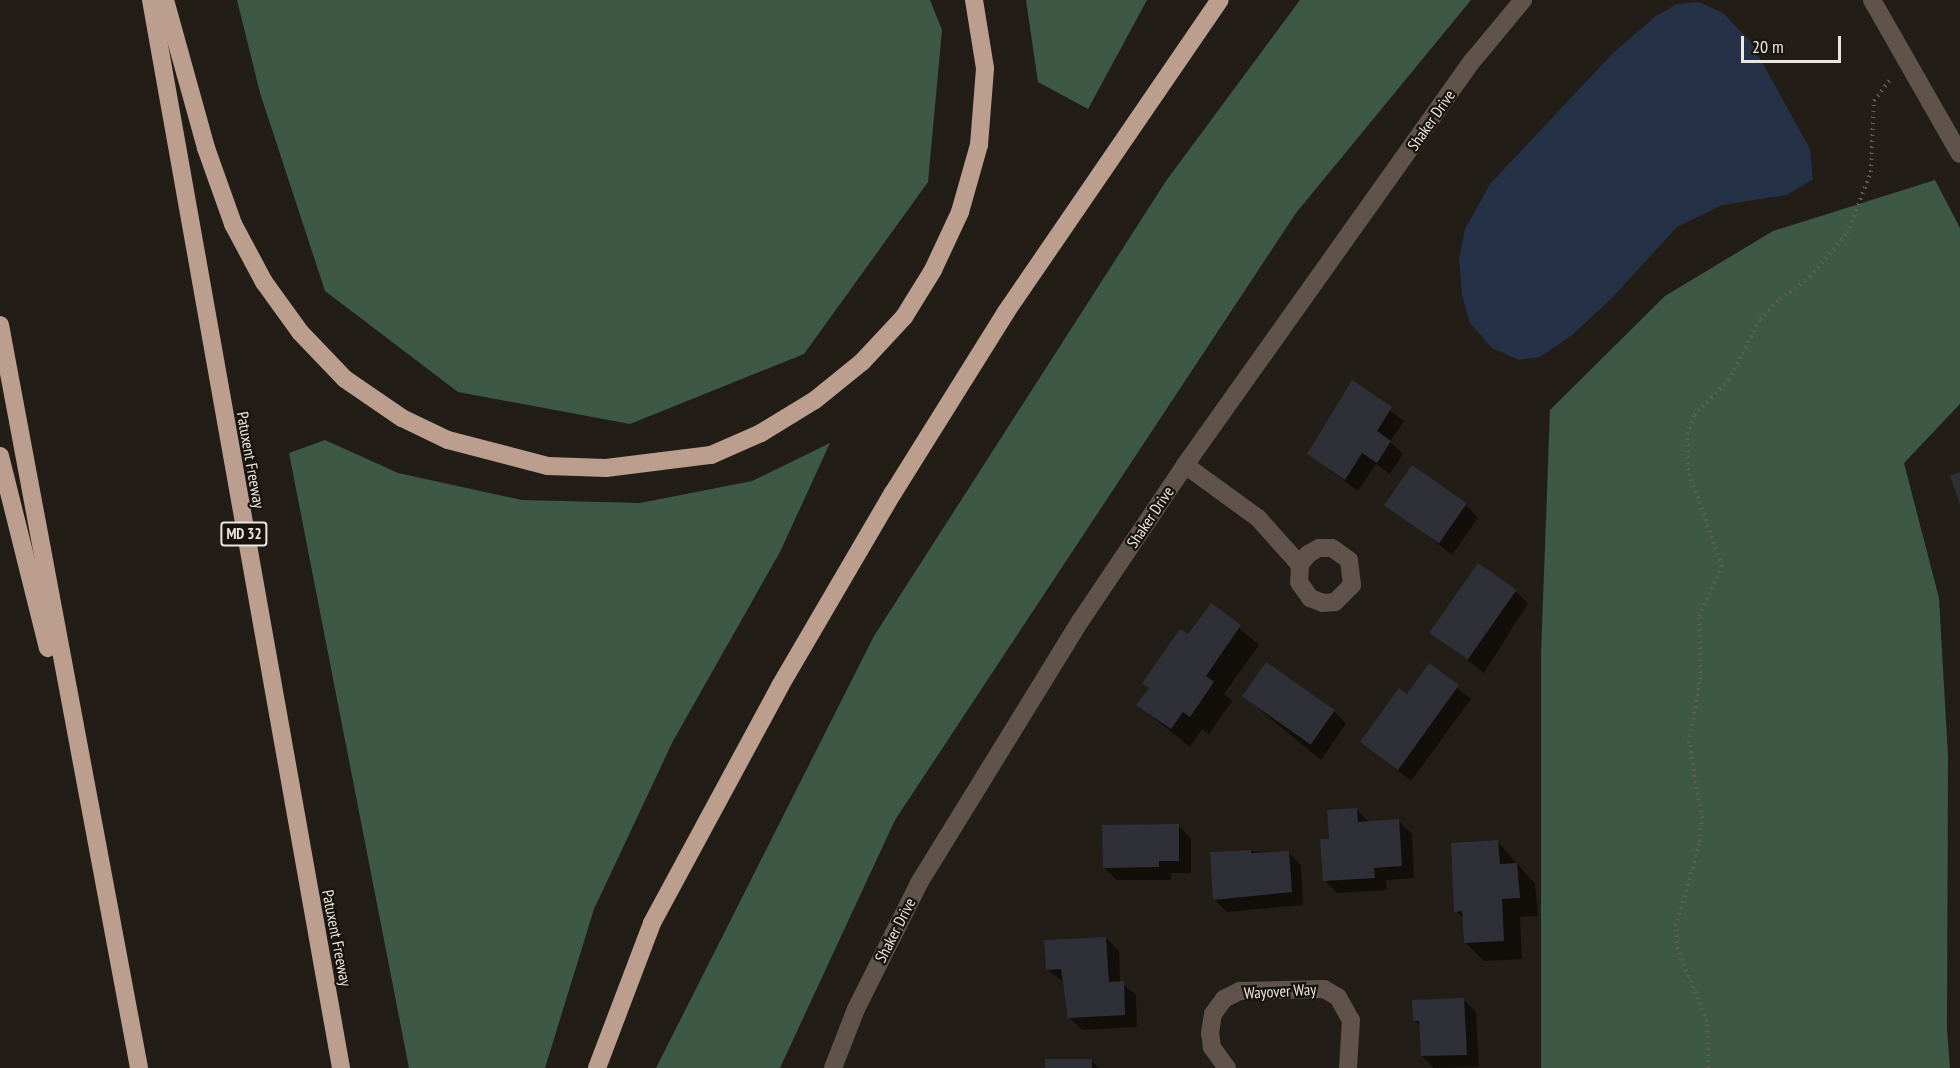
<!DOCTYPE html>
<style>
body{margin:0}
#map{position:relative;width:1960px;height:1068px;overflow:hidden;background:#221d16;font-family:"PT Sans Narrow",sans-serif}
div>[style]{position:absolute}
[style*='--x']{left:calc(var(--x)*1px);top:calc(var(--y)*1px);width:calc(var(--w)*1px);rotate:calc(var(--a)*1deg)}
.forest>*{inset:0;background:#3e5846}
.water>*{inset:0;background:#253146}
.shadow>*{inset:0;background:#0007}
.building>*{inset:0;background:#2f2f38;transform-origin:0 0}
.path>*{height:4px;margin-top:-2px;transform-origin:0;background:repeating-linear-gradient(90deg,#625e57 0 1.5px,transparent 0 6px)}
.minor>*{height:18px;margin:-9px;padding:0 9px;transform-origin:9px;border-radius:9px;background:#5f534c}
.highway>*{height:18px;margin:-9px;padding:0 9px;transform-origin:9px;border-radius:9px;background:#bb9e8d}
span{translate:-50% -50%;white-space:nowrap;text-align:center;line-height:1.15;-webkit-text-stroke:4.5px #18140d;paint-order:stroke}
.shield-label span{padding:2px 4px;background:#18140d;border:2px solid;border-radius:4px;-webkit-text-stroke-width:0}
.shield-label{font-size:15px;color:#eae7e2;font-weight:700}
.street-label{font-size:16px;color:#eae7e2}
.scale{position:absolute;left:1741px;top:36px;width:100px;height:27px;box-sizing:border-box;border:3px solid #eae7e2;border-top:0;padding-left:8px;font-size:18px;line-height:21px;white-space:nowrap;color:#eae7e2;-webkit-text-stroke:4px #18140d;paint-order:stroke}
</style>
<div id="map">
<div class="forest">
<div style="clip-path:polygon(237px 0,930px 0,942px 30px,928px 182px,804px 354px,630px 424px,458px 392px,325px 291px,260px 93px)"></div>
<div style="clip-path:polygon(1026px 0,1147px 0,1088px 109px,1038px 82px)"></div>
<div style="clip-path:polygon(1300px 0,1471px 0,1296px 213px,895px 820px,780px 1068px,656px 1068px,874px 636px,1166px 181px)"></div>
<div style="clip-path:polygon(1935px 180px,1960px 228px,1960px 404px,1904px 463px,1939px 598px,1948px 756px,1947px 1029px,1950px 1068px,1541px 1068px,1541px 655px,1550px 410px,1665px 296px,1773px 231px)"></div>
<div style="clip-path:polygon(325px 440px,398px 473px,522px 500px,640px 503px,752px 481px,830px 443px,780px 552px,673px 741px,594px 909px,545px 1068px,409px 1068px,289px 453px)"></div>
</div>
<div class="water">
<div style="clip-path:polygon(1699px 2px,1723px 13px,1751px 42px,1810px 149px,1813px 179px,1787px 195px,1722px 205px,1677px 227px,1612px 298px,1571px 336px,1540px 357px,1519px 360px,1492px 348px,1470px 323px,1462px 295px,1459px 259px,1465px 229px,1490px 184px,1613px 53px,1656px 16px,1677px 4px)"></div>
</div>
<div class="shadow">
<div style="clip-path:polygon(1352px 382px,1404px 421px,1390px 442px,1403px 454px,1390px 474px,1376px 464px,1358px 491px,1309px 454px)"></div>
<div style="clip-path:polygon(1386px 504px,1466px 505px,1478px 518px,1452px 555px)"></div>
<div style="clip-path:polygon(1515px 591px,1528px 603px,1484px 673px,1434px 634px)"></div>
<div style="clip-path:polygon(1211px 605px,1259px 645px,1224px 694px,1232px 701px,1209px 734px,1202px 729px,1190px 747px,1138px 705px,1150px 689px,1144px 683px,1189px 636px)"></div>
<div style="clip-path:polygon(1429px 665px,1471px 699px,1411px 781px,1362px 742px,1407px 696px)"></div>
<div style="clip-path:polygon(1243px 696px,1334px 711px,1346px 724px,1321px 760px)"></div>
<div style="clip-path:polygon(1356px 809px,1370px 823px,1399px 821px,1412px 834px,1414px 878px,1386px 880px,1387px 890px,1337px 893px,1324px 880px,1331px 841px)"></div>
<div style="clip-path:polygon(1178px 825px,1191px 838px,1191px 873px,1171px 873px,1171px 880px,1117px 880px,1104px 868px)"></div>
<div style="clip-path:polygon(1498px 842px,1535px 884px,1538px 916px,1520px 917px,1522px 959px,1484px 961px,1465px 942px,1464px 919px,1456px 911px)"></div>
<div style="clip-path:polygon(1250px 851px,1289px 853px,1301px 865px,1303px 905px,1227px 912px,1214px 899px)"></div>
<div style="clip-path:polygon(1106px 938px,1119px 951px,1120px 982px,1136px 995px,1137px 1027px,1082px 1030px,1069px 1017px,1064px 982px,1047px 970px)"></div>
<div style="clip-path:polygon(1463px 999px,1476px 1012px,1479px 1067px,1434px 1068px,1422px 1056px,1421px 1027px,1415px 1021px)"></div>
<div style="clip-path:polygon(1091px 1060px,1099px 1068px,1047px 1068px)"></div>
</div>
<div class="building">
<div style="clip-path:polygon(1352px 380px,1392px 407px,1377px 431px,1391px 441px,1377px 463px,1362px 453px,1345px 480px,1307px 454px)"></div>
<div style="left:1412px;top:465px;width:67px;height:49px;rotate:35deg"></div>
<div style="clip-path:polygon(1960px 472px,1960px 505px,1950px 476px)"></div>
<div style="left:1478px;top:563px;width:47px;height:85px;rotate:35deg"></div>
<div style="clip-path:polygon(1211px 603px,1241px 625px,1206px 676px,1214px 682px,1190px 717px,1183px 712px,1171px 729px,1136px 705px,1149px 688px,1142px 683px,1180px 629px,1188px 634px)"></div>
<div style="left:1266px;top:662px;width:84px;height:42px;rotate:35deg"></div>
<div style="clip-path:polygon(1429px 663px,1459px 685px,1398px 770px,1360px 742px,1399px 688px,1407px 694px)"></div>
<div style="clip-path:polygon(1357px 808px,1358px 822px,1399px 819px,1402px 866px,1374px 868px,1375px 878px,1323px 881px,1320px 839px,1329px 839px,1327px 810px)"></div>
<div style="clip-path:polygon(1179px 824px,1179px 861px,1159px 861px,1159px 867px,1103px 868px,1102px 825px)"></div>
<div style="clip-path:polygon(1498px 840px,1500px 864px,1517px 863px,1520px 898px,1502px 899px,1504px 941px,1464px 943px,1462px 911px,1454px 912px,1451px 843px)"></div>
<div style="clip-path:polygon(1251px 850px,1251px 853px,1289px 851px,1292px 892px,1213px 900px,1210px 852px)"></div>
<div style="clip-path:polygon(1106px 937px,1109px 982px,1124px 981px,1125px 1015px,1068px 1018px,1061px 969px,1046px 970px,1044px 940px)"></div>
<div style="clip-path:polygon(1464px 998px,1467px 1055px,1421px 1056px,1419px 1021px,1413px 1021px,1412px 1000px)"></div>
<div style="left:1045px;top:1059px;width:47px;height:9px"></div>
</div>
<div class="path">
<div style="--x:1708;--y:1068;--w:47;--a:-91.2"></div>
<div style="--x:1707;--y:1021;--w:78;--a:-112.6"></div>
<div style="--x:1677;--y:949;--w:23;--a:-92"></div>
<div style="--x:1676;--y:926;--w:87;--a:-74.1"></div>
<div style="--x:1700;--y:842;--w:24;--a:-85"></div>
<div style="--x:1702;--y:818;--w:76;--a:-99.8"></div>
<div style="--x:1689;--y:743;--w:65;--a:-80.2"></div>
<div style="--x:1700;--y:679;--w:63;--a:-90.9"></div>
<div style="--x:1699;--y:616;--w:55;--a:-65.3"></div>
<div style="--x:1722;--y:566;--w:102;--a:-109.5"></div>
<div style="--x:1688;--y:470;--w:36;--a:-92"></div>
<div style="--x:1687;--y:434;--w:20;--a:-70"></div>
<div style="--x:1694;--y:415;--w:49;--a:-45"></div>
<div style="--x:1729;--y:380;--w:68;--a:-63.1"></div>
<div style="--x:1760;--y:319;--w:28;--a:-45"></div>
<div style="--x:1780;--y:299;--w:37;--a:-36"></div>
<div style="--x:1810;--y:277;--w:57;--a:-49.9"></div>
<div style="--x:1847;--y:233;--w:66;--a:-68.5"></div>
<div style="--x:1871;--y:172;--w:71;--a:-87.6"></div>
<div style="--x:1874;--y:101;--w:26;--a:-53"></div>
</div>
<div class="minor">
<div style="--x:1872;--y:0;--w:177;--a:60.3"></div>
<div style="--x:1185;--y:465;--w:90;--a:36"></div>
<div style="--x:1258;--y:518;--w:63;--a:48.2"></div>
<div style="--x:1300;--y:565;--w:17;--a:93"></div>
<div style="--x:1299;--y:582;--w:19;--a:55"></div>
<div style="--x:1310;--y:598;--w:14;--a:21"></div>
<div style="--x:1323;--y:603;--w:12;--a:-5"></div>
<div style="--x:1335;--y:602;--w:24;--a:-45"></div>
<div style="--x:1352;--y:585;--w:25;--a:-97"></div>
<div style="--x:1349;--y:560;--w:21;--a:-145"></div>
<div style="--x:1332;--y:548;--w:13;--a:180"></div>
<div style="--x:1319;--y:548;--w:13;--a:151"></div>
<div style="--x:1308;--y:554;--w:14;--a:126"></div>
<div style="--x:833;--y:1068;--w:63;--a:-68.7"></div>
<div style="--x:856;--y:1009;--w:141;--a:-63.4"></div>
<div style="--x:919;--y:883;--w:309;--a:-58.4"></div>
<div style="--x:1081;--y:620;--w:187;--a:-56.1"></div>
<div style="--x:1185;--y:465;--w:498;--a:-54.6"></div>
<div style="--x:1474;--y:59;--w:77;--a:-50.3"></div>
<div style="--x:1227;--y:1068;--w:26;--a:-126"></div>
<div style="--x:1212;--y:1047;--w:14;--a:-98"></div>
<div style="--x:1210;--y:1033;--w:19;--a:-81"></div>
<div style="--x:1213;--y:1014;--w:19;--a:-54"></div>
<div style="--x:1224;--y:999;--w:18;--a:-27"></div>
<div style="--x:1240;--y:991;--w:84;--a:-1.4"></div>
<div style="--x:1324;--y:989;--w:16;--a:30"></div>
<div style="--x:1338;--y:997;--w:26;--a:61"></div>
<div style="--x:1351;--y:1020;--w:48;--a:93.6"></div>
</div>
<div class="highway">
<div style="--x:151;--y:0;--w:1085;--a:79.91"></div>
<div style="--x:165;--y:0;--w:154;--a:74.5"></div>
<div style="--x:206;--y:148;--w:81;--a:70.4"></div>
<div style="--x:233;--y:224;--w:66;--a:61.9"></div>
<div style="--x:264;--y:282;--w:62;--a:54.2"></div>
<div style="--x:300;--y:332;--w:65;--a:46.2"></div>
<div style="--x:345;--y:379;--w:69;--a:34.4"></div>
<div style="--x:402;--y:418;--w:51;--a:25.6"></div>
<div style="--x:448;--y:440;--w:103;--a:14.6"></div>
<div style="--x:548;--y:466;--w:58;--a:2"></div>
<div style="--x:606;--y:468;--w:106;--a:-7.1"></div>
<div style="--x:711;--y:455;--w:55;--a:-23.7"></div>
<div style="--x:761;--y:433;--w:63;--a:-31.4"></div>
<div style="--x:815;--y:400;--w:60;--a:-39"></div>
<div style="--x:862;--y:362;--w:62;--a:-47"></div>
<div style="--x:904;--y:317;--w:55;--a:-58.3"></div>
<div style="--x:933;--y:270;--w:64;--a:-65"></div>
<div style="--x:960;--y:212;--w:70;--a:-74.2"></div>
<div style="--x:979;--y:145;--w:77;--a:-85.5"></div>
<div style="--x:985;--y:68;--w:69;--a:-99.2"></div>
<div style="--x:0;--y:325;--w:756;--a:79.4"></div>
<div style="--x:0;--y:456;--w:198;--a:76"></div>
<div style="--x:597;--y:1068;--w:155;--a:-69.2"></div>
<div style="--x:652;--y:923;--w:269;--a:-61.6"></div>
<div style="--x:780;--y:686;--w:224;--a:-59.7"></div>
<div style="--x:893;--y:493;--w:213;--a:-58"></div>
<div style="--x:1006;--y:312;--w:378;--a:-55.6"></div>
</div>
<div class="shield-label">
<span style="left:244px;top:534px">MD 32</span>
</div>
<div class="street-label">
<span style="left:1431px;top:120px;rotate:-55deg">Shaker Drive</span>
<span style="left:251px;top:460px;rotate:80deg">Patuxent Freeway</span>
<span style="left:1150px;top:517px;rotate:-56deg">Shaker Drive</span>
<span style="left:895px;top:930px;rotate:-63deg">Shaker Drive</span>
<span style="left:337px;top:938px;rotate:79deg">Patuxent Freeway</span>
<span style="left:1280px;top:991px;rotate:-3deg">Wayover Way</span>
</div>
<div class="scale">20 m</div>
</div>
